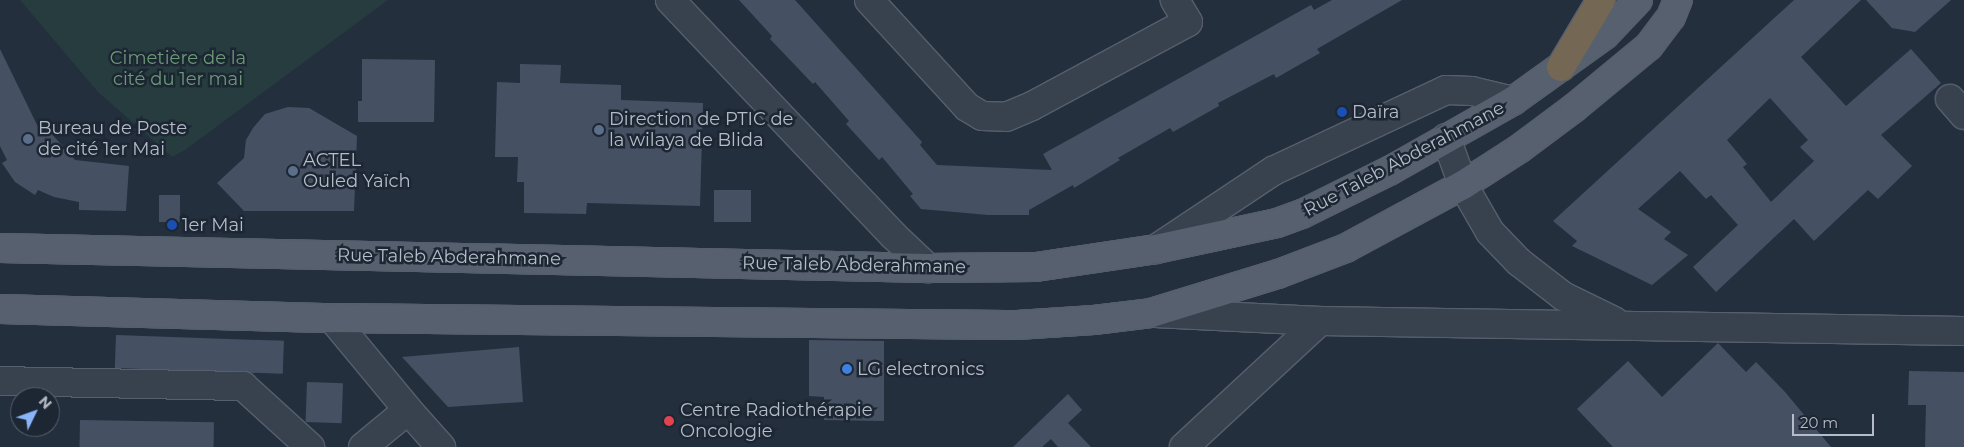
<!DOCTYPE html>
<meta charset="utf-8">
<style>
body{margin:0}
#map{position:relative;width:1964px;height:447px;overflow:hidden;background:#242f3e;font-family:Montserrat,sans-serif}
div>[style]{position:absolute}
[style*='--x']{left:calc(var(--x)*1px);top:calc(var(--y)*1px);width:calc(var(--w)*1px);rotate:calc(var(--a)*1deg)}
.green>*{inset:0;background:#263c3f}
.building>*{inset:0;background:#455162;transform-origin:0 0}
.roads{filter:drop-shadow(1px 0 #565f6c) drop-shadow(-1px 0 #565f6c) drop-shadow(0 1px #565f6c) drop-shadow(0 -1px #565f6c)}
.minor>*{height:28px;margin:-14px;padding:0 14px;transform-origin:14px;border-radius:14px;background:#38414e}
.major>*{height:28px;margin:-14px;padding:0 14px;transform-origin:14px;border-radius:14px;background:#56606e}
.highway>*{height:28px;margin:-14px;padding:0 14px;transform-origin:14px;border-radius:14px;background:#746855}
.dots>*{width:14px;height:14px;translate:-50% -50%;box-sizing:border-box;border:2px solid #1d2633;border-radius:50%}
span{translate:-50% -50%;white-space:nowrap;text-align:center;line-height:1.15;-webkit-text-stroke:5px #1d2633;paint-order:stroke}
.park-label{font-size:18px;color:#6b9a76}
.poi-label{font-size:18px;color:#b4bcc9}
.left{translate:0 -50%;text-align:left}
.street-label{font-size:18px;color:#b4bcc9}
.north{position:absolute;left:10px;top:387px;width:50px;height:50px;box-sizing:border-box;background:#1d2633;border:1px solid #59626f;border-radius:50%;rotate:48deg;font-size:14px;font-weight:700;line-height:20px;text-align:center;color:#b4bcc9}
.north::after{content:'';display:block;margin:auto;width:18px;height:22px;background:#8ab4f8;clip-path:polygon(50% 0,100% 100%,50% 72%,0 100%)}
.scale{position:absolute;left:1792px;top:414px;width:82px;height:22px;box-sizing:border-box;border:2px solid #b4bcc9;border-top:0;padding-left:6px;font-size:15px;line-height:18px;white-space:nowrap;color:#b4bcc9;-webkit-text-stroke:4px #1d2633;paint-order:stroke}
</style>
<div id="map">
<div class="green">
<div style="clip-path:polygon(20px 0,388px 0,185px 150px,172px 157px,98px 92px)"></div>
</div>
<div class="building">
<div style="clip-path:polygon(739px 0,795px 0,922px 142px,920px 145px,937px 165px,1052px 170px,1043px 154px,1311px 5px,1314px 10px,1332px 0,1402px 0,1317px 49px,1320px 53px,1276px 78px,1274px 74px,1218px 103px,1219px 106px,1173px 132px,1170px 128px,1118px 158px,1120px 160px,1074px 188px,1073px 185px,1029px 210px,1029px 215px,988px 215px,921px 209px,910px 196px,913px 194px,882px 157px,879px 160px,846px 124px,849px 121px,815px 82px,813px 84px,770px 39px,772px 36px)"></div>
<div style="clip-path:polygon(evenodd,1794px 0,1861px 0,1801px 57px,1846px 106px,1911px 49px,1941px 83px,1881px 135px,1912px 166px,1878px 199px,1868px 190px,1814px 241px,1794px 219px,1716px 292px,1693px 267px,1738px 225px,1711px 195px,1706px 199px,1680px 171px,1638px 209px,1671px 232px,1664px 239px,1688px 255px,1652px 285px,1572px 246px,1577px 241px,1553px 221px,1794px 0,1770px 98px,1808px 140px,1800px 147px,1814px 161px,1771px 202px,1743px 167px,1747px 164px,1727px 140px,1770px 98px)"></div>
<div style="clip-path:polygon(1866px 0,1951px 0,1915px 32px,1892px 28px)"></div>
<div style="clip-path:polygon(0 49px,40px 131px,49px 131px,75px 160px,129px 166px,126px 211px,79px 210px,79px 202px,54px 197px,38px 190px,35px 195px,15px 182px,2px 163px,7px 160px,0 146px)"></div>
<div style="clip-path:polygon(362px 59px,435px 60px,434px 122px,358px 122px,358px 101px,362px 101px)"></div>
<div style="clip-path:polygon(520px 64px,561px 65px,560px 83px,621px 85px,621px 100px,703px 103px,700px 206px,587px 203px,586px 214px,524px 213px,524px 182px,517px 182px,518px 157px,495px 157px,497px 82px,520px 83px)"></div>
<div style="clip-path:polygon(288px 107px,309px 108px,357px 136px,354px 211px,244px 211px,217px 183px,244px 158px,246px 140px,253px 128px,265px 114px)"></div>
<div style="left:714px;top:190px;width:37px;height:32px"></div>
<div style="left:159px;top:195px;width:21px;height:27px"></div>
<div style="left:116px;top:335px;width:168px;height:33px;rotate:2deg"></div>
<div style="clip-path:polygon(809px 340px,884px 341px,884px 421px,824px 420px,824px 397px,809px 396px)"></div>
<div style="clip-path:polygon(1718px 343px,1746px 372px,1756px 362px,1785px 392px,1831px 447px,1613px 447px,1577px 409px,1628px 361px,1662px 397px)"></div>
<div style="clip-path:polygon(519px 347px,523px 402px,448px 407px,402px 357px)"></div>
<div style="clip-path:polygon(1909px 371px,1964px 372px,1964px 447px,1925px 447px,1926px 405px,1908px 405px)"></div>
<div style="left:307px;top:382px;width:36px;height:40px;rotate:2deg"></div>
<div style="clip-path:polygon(1068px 394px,1082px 410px,1068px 423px,1091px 447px,1058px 447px,1051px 439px,1042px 447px,1013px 447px)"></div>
<div style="left:80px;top:420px;width:134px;height:27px;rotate:1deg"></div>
</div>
<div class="roads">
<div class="minor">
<div style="--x:670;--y:0;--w:325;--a:46.5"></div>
<div style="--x:894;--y:236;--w:47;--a:43.3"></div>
<div style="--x:869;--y:0;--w:145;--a:47.5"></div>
<div style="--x:967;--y:107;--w:17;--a:31"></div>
<div style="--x:982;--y:116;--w:24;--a:2"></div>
<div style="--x:1006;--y:117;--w:28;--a:-23"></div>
<div style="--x:1032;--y:106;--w:177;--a:-28.3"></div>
<div style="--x:1188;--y:22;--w:26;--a:-121"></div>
<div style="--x:1950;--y:99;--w:21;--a:49"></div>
<div style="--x:1446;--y:138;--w:50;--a:70.1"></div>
<div style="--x:1463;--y:185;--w:54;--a:60.1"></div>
<div style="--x:1490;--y:232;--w:42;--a:46"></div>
<div style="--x:1519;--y:262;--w:56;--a:37.7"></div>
<div style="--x:1563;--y:296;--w:57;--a:26.1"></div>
<div style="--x:1156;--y:249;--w:141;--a:-33.7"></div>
<div style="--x:1273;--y:171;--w:191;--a:-25.1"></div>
<div style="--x:1446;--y:90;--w:26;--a:2"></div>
<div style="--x:1472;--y:91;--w:42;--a:13.7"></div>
<div style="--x:1155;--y:313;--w:165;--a:2.8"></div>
<div style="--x:1320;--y:321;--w:644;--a:0.89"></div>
<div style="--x:332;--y:318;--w:119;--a:50.4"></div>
<div style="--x:408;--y:410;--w:50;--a:48.3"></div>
<div style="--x:0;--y:381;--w:243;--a:1.2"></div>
<div style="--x:243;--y:386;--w:91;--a:42.3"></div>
<div style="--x:363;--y:447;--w:58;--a:-39.4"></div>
<div style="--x:1184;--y:447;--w:185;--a:-42.8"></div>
</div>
<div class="major">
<div style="--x:0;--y:248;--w:928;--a:1.23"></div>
<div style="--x:928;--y:268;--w:108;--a:-0.5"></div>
<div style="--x:1036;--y:267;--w:121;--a:-8.5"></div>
<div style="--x:1156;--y:249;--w:124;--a:-12.1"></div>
<div style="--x:1277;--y:223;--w:27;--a:-20"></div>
<div style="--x:1302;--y:214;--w:99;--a:-26.3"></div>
<div style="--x:1391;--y:170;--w:140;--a:-29.5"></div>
<div style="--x:1513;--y:101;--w:113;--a:-35.7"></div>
<div style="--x:1605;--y:35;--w:48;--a:-46.7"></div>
<div style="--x:0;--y:309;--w:332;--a:1.6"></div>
<div style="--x:332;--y:318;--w:685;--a:0.59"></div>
<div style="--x:1017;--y:325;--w:77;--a:-3.7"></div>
<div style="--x:1094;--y:320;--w:57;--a:-7"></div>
<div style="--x:1151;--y:313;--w:133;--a:-17.1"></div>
<div style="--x:1278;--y:274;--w:73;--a:-20.9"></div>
<div style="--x:1346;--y:248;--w:133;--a:-28.3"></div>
<div style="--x:1463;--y:185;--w:67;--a:-32.7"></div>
<div style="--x:1519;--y:149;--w:69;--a:-36.7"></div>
<div style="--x:1574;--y:108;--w:97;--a:-39.6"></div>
<div style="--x:1649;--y:46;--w:36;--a:-53"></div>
<div style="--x:1671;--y:17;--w:18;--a:-68"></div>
</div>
<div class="highway">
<div style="--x:1561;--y:67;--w:78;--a:-59.2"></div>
</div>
</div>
<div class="dots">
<div style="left:1342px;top:112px;background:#1a4fb4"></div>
<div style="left:599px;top:130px;background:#5c6f8a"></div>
<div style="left:28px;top:139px;background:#5c6f8a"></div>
<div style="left:293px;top:171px;background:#5c6f8a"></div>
<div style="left:172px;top:225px;background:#1a4fb4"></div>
<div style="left:847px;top:369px;background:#3f7fe0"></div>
<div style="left:669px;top:421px;background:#e0444e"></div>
</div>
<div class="park-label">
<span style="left:178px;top:69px">Cimetière de la<br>cité du 1er mai</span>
</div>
<div class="poi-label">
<span class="left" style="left:1352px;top:112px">Daïra</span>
<span class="left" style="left:609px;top:130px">Direction de PTIC de<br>la wilaya de Blida</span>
<span class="left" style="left:38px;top:139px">Bureau de Poste<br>de cité 1er Mai</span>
<span class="left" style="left:303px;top:171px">ACTEL<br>Ouled Yaïch</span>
<span class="left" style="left:182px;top:225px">1er Mai</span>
<span class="left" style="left:857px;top:369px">LG electronics</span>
<span class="left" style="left:680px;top:421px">Centre Radiothérapie<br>Oncologie</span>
</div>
<div class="street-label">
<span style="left:1404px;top:159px;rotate:-28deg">Rue Taleb Abderahmane</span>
<span style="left:449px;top:257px;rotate:1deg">Rue Taleb Abderahmane</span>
<span style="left:854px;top:265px;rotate:1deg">Rue Taleb Abderahmane</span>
</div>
<div class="north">N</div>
<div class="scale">20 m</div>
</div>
